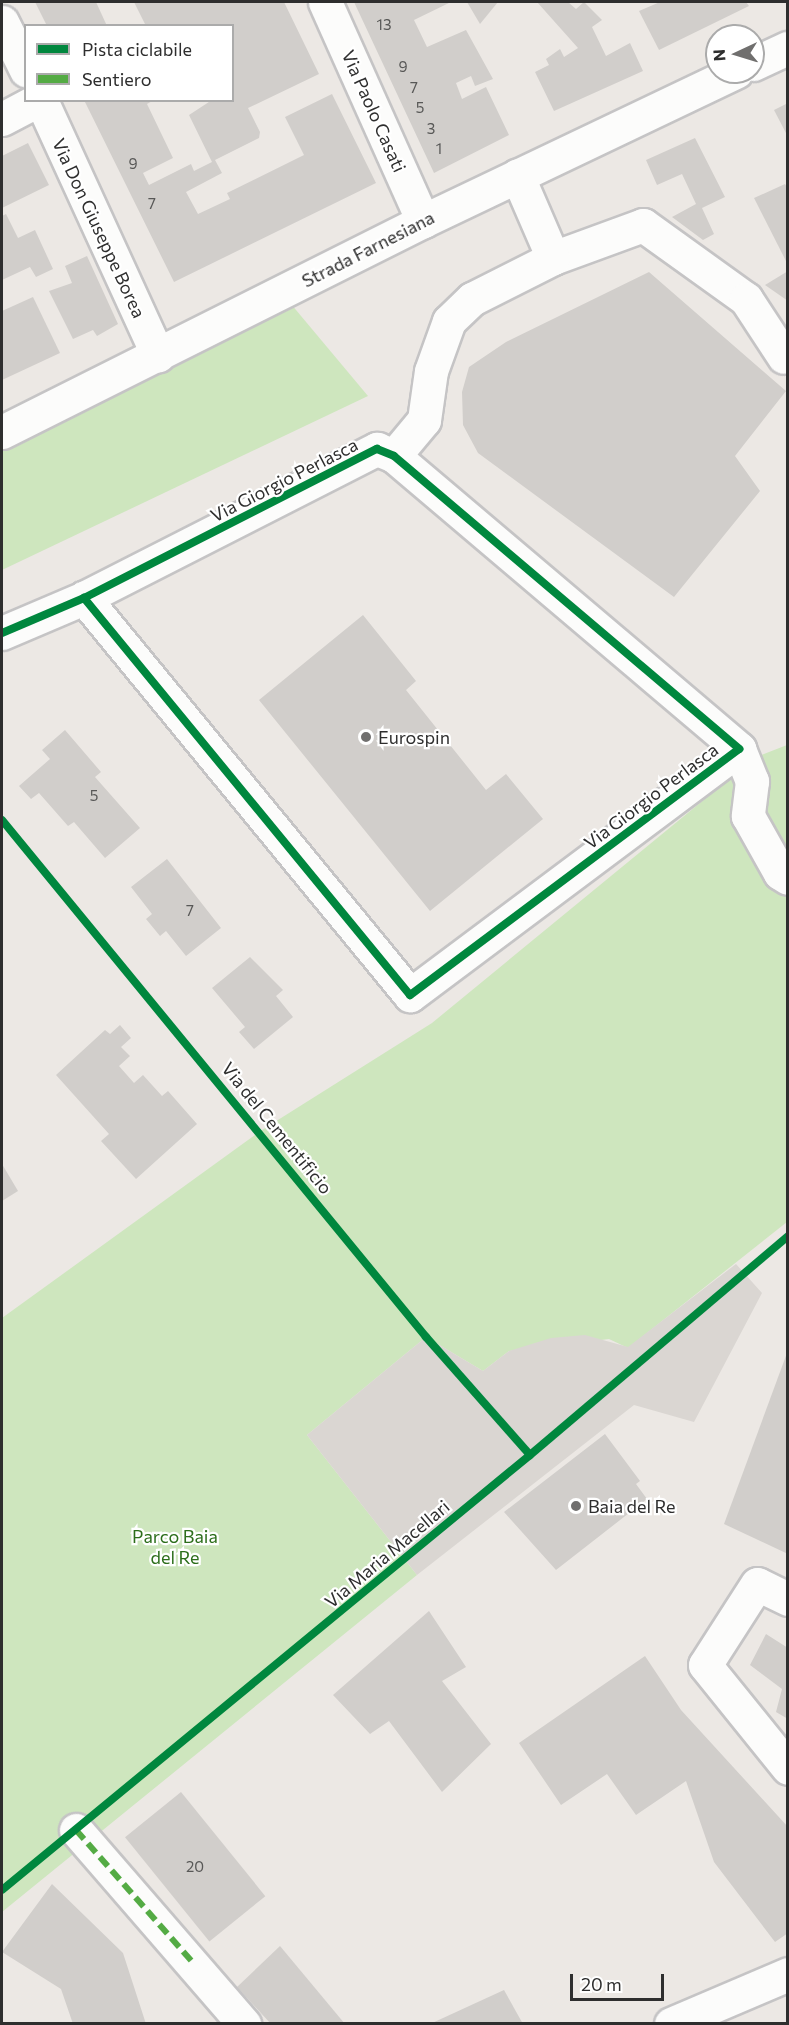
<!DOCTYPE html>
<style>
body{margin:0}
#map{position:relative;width:789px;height:2025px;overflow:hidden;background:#ece8e4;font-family:Commissioner,sans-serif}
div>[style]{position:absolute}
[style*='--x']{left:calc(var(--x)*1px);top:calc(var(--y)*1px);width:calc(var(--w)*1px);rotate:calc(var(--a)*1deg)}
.green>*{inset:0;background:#cee6be}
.plaza>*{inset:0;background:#dad6d2}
.building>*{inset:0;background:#d1cecb;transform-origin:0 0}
.roads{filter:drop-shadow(2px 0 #c5c4c5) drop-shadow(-2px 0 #c5c4c5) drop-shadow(0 2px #c5c4c5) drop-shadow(0 -2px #c5c4c5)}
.minor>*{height:33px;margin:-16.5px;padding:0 16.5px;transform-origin:16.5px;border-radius:16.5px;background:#fcfcfb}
.quiet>*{height:6px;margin-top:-3px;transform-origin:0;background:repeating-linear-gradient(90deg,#54ab44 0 12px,transparent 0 18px)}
.cycleway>*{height:8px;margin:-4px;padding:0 4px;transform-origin:4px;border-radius:4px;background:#00873e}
.dots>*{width:16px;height:16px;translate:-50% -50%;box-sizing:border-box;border:3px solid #fff;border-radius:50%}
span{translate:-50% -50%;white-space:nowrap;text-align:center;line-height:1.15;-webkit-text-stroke:4.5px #fff;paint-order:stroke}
.number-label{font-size:15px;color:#585857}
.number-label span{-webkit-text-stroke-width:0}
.street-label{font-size:18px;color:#2e2e2e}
.poi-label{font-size:18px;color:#2e2e2e}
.left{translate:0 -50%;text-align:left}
.park-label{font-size:18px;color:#2c6e1b}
.frame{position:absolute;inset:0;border:3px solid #2e2e2e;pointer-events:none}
.legend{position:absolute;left:24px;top:24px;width:210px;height:78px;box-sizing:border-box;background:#fff;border:2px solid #ababab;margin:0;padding:8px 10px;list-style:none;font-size:18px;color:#2e2e2e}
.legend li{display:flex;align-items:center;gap:12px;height:30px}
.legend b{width:30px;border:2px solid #ababab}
.north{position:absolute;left:705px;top:24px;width:60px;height:60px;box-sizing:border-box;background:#fff;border:2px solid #ababab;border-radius:50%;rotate:266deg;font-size:16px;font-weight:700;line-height:24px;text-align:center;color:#2e2e2e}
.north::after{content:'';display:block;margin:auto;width:21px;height:27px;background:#706f6e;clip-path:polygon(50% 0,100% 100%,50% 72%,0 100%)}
.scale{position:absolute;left:570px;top:1974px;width:94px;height:27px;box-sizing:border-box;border:3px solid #2e2e2e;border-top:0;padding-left:8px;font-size:18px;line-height:21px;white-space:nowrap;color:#2e2e2e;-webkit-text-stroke:4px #fff;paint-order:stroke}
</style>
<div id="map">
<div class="green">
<div style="clip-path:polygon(291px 304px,368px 396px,2px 570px,2px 447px)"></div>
<div style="clip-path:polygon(787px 745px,787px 1222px,628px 1348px,609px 1339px,509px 1351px,483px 1371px,426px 1337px,307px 1435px,417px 1575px,2px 1912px,2px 1318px,262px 1130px,432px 1023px,756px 757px)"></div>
</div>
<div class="plaza">
<div style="clip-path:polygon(736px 1264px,762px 1293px,694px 1422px,634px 1405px,417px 1575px,307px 1435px,426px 1337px,483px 1371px,509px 1351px,551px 1338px,585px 1335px,628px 1347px)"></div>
</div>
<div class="building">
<div style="clip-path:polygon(35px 2px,96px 2px,107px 26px,47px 26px)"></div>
<div style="clip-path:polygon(134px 2px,284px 2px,319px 74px,248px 108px,260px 132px,259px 138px,215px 160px,222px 173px,186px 192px,198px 214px,230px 199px,227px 193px,304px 155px,285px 117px,332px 94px,376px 183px,174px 282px,84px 100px,154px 100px,147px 104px,173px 158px,143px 173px,149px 185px,191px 164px,194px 171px,212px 162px,189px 115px,212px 100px,232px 100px,232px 26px,146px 26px)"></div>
<div style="clip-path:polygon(354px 2px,451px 2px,414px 20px,427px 47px,466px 30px,493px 79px,475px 86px,471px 76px,456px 83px,462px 99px,486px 87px,509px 135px,434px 173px)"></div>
<div style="clip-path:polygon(467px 2px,498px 2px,480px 24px)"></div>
<div style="clip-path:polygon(537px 2px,568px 2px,576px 9px,584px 2px,602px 20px,592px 27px,606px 56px,630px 43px,643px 71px,554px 111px,535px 72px,549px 65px,546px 59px,560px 49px,564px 57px,578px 48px)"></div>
<div style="clip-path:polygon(660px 2px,746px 2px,749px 6px,659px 50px,639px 11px)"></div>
<div style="clip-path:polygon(788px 103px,788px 137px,774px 110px)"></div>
<div style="clip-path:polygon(695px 138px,725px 197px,702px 208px,714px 234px,703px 240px,672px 217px,696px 204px,682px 174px,657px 185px,646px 160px)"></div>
<div style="clip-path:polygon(28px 143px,49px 185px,2px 208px,2px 156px)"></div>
<div style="clip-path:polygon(785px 184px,788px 189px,788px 265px,754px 198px)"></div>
<div style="clip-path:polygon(6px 214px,18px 238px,35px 230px,53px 269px,36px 277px,30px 267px,2px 280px,2px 216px)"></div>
<div style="clip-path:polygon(87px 256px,118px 324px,97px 336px,93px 330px,73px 339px,49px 291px,72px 283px,65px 266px)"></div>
<div style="clip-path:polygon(788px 271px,788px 301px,765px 285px)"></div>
<div style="clip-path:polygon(649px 272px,786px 391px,735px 456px,760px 491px,674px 597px,478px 453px,463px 425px,462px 392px,469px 367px,506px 342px)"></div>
<div style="clip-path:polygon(33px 297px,60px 353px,2px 380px,2px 311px)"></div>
<div style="clip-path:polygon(363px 615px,416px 681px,406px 690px,486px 790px,506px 774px,543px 819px,430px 911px,259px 700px)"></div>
<div style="clip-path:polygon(65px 730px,101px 772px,95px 777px,140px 828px,105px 858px,74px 822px,68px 826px,39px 793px,31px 799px,19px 786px,50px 759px,42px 750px)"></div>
<div style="clip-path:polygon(167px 859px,221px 928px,186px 956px,166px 931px,160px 936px,146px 919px,152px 914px,131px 887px)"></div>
<div style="clip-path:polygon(250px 957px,283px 990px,276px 996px,293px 1017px,254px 1049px,239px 1032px,245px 1027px,212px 988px)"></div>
<div style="clip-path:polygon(120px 1025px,131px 1038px,121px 1047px,130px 1056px,119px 1066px,134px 1083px,143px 1075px,162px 1096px,168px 1091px,197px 1124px,136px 1179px,101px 1141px,109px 1134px,56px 1075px,105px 1030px,110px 1034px)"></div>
<div style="clip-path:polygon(2px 1164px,18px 1191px,2px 1201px)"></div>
<div style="clip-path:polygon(787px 1353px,788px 1353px,788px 1554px,724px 1524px)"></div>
<div style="clip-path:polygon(605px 1434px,640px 1481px,636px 1484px,647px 1499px,556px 1570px,504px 1512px)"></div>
<div style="clip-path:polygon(429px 1611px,466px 1667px,442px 1681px,491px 1744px,442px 1792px,389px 1721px,370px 1734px,333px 1695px)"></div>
<div style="clip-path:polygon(766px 1634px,788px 1648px,788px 1719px,776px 1712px,782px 1689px,750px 1665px)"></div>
<div style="clip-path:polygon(645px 1656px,681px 1710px,788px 1827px,788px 1933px,775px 1942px,714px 1862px,686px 1781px,636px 1815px,607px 1774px,561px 1805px,519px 1743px)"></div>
<div style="left:181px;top:1792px;width:134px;height:72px;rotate:51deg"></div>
<div style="clip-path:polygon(52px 1884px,123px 1953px,146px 2024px,73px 2024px,61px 1989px,2px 1952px)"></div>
<div style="clip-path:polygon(280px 1946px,345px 2024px,271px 2024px,237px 1987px)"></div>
<div style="clip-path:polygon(504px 1990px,523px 2024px,430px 2024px)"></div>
</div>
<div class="roads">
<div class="minor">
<div style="--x:325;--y:2;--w:240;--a:65.9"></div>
<div style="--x:2;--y:22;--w:54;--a:63.4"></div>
<div style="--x:753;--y:64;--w:38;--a:-25"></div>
<div style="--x:41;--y:100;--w:281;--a:65.4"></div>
<div style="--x:2;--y:119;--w:41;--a:-27.8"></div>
<div style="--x:553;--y:258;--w:96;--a:-20.1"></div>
<div style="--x:643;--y:225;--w:127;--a:35.7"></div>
<div style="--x:746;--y:299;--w:69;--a:56.8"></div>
<div style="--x:2;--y:432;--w:471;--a:-26.6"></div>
<div style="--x:423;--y:221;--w:347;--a:-25.5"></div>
<div style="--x:394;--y:456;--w:47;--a:-50.2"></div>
<div style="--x:424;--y:420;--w:49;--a:-81.9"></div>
<div style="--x:431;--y:371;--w:53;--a:-70.2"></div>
<div style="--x:449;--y:321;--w:32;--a:-44"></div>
<div style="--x:472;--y:299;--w:91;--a:-26.8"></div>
<div style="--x:553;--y:258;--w:90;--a:-113.4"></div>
<div style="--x:2;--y:633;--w:89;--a:-23.1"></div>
<div style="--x:84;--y:598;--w:329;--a:-27"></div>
<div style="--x:377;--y:449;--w:18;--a:22"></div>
<div style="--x:394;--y:456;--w:453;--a:40.3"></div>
<div style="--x:739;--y:749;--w:411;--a:143.2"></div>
<div style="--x:410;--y:995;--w:514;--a:-129.39"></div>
<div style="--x:739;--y:749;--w:35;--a:68"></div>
<div style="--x:752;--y:781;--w:35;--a:97"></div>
<div style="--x:748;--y:816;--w:65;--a:60.7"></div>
<div style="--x:780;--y:873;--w:9;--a:32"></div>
<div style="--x:788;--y:1599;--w:34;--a:-154"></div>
<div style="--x:757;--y:1584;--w:96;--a:122.7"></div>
<div style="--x:705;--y:1665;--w:132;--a:51.1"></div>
<div style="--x:76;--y:1830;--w:257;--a:49.1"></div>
<div style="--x:671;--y:2024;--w:127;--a:-23.1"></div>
</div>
</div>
<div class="quiet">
<div style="--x:76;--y:1830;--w:179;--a:48.6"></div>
</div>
<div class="cycleway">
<div style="--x:2;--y:633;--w:89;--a:-23.1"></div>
<div style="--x:84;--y:598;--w:329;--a:-27"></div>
<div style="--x:377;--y:449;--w:18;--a:22"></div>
<div style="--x:394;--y:456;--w:453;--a:40.3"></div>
<div style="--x:739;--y:749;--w:411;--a:143.2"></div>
<div style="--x:410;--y:995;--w:514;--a:-129.39"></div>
<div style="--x:2;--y:820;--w:669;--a:50.64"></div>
<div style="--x:426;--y:1337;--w:157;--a:48.6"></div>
<div style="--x:2;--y:1890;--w:684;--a:-39.48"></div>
<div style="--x:530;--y:1455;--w:338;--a:-40.3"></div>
</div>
<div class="dots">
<div style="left:366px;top:737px;background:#706f6e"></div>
<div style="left:576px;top:1506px;background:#706f6e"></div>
</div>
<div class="number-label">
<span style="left:384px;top:25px">13</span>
<span style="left:403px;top:67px">9</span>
<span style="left:414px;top:88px">7</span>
<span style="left:420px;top:108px">5</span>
<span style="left:431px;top:129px">3</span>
<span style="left:439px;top:149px">1</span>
<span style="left:133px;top:164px">9</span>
<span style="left:152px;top:204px">7</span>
<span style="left:94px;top:796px">5</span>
<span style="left:190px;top:911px">7</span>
<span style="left:195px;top:1867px">20</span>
</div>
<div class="street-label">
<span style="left:374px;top:111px;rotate:66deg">Via Paolo Casati</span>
<span style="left:99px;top:228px;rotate:65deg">Via Don Giuseppe Borea</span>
<span style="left:368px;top:249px;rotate:-27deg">Strada Farnesiana</span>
<span style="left:284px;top:480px;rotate:-27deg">Via Giorgio Perlasca</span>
<span style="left:651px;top:796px;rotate:-37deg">Via Giorgio Perlasca</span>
<span style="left:277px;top:1128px;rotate:51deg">Via del Cementificio</span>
<span style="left:387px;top:1554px;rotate:-40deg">Via Maria Macellari</span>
</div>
<div class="poi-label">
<span class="left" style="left:378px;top:737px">Eurospin</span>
<span class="left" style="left:588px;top:1506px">Baia del Re</span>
</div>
<div class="park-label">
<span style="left:175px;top:1547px">Parco Baia<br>del Re</span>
</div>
<div class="frame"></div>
<ul class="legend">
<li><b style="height:8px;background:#00873e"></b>Pista ciclabile</li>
<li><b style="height:8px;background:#54ab44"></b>Sentiero</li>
</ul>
<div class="north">N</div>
<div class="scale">20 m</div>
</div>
